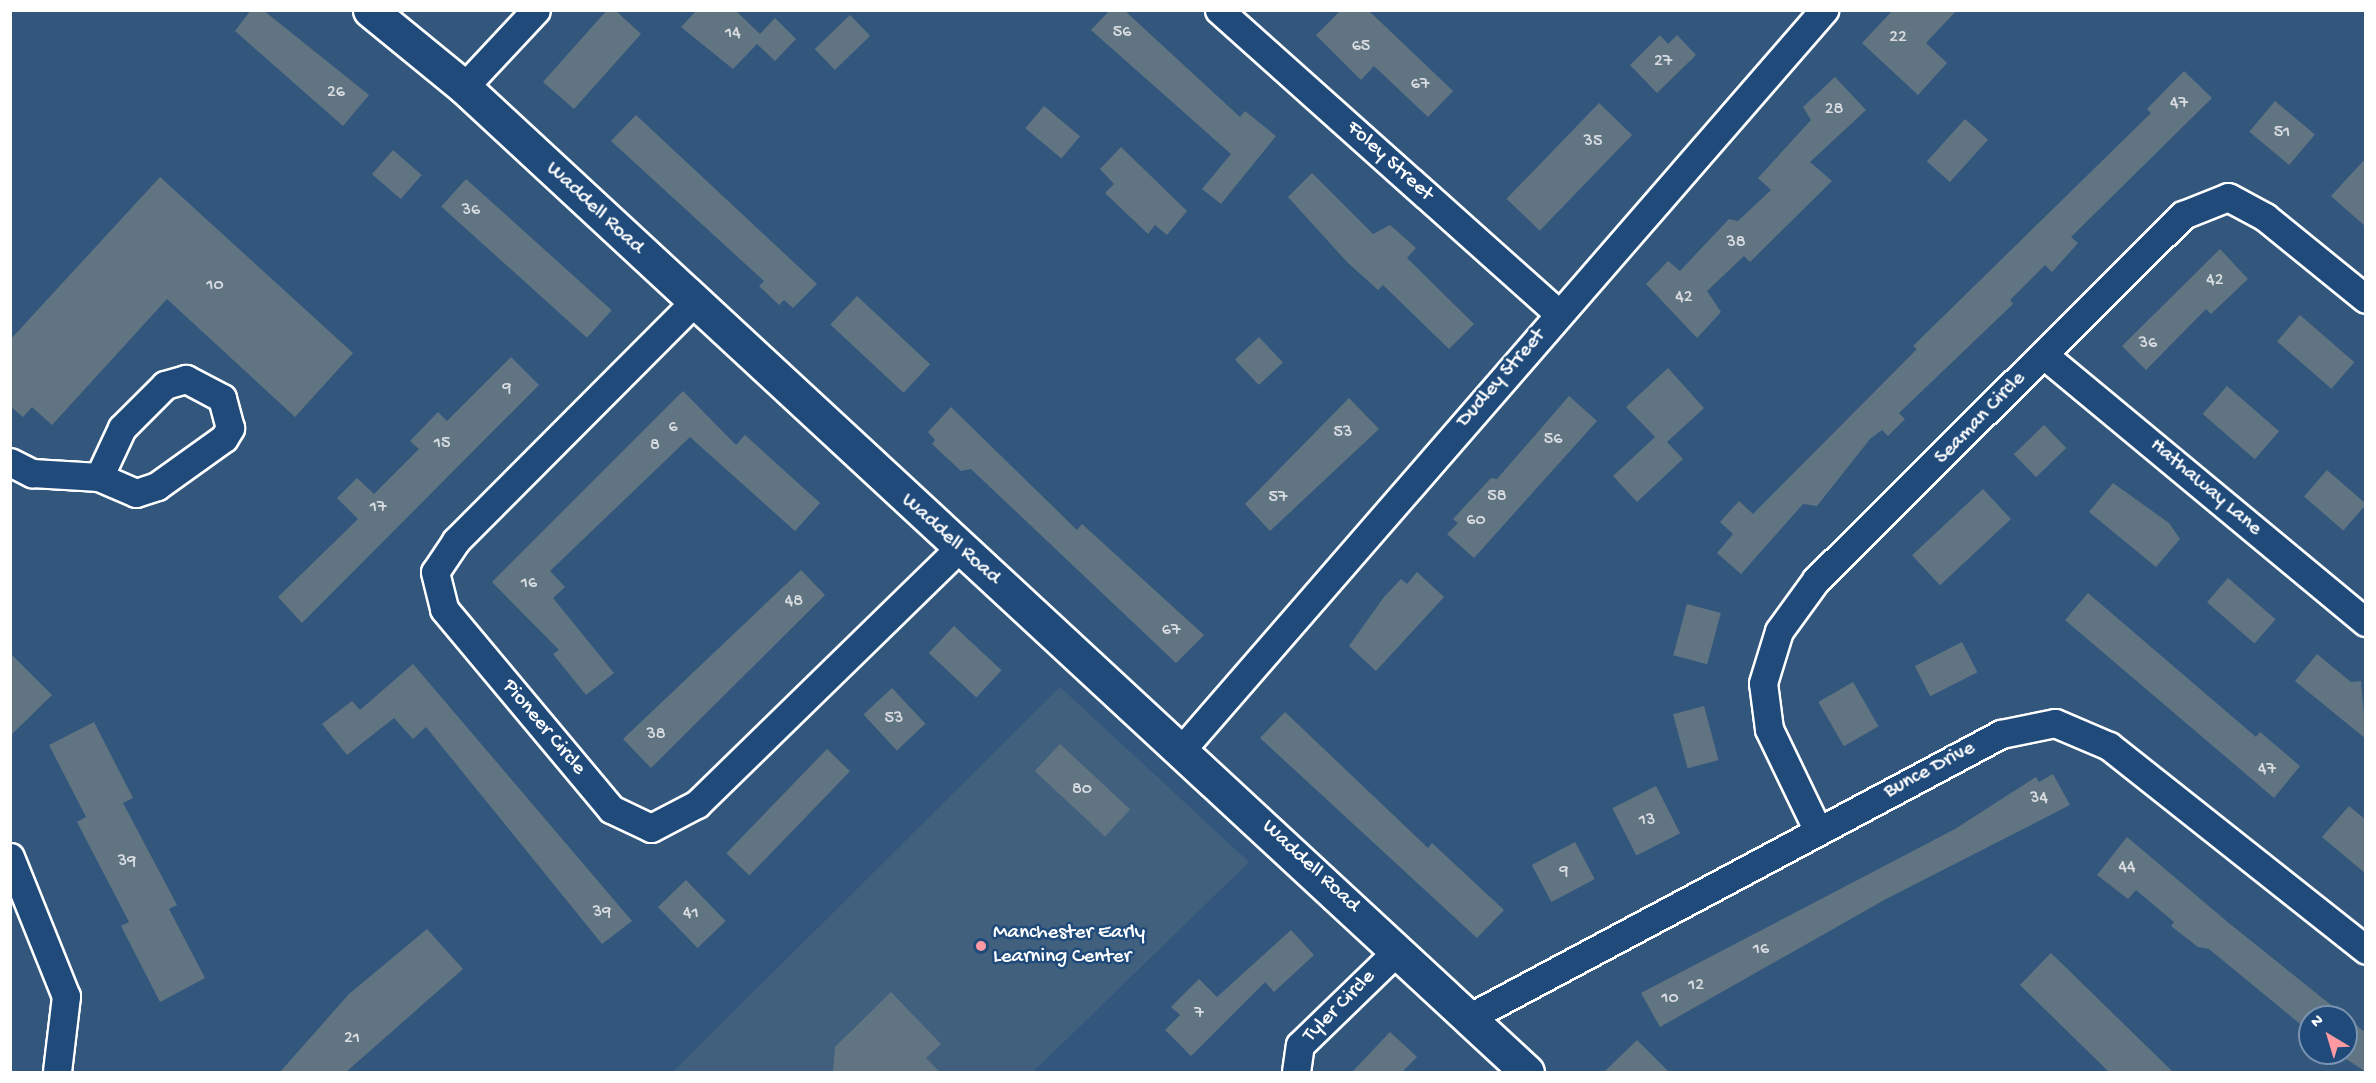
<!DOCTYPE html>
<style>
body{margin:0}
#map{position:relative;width:2376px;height:1083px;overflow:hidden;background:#33577c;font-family:"Gochi Hand",sans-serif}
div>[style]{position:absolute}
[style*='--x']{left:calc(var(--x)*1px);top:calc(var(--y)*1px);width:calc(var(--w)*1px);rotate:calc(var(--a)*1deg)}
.built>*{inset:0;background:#41607e}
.building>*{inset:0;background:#617482;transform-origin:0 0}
.roads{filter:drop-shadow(2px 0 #fff) drop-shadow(-2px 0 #fff) drop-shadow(0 2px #fff) drop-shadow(0 -2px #fff)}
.street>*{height:27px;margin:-13.5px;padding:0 13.5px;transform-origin:13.5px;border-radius:13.5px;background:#1f4a7a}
.secondary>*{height:33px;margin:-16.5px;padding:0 16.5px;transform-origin:16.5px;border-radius:16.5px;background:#1f4a7a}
.dots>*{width:16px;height:16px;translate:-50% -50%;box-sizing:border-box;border:3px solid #1f4a7a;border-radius:50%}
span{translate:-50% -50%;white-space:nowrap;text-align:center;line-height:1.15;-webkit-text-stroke:5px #1f4a7a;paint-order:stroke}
.number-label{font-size:18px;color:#d8dce0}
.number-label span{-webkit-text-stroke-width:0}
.street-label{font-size:21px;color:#fff}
.poi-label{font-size:21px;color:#fff}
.left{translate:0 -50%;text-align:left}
.frame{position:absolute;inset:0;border:12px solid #fff;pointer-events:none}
.north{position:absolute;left:2298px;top:1005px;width:60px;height:60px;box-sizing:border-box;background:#1f4a7a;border:2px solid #7992af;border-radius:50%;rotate:322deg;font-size:16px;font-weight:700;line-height:24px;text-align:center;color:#fff}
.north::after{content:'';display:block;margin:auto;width:21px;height:27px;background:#ff9aa2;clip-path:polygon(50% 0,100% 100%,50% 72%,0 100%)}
</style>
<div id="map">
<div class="built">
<div style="clip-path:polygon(1060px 687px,1249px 862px,1033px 1072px,673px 1072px)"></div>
</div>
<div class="building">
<div style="clip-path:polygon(251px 10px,263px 10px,369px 95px,343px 126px,235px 31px)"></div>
<div style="clip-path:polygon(607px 10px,615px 10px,641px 34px,574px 109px,543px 82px)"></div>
<div style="clip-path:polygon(697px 10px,735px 10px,760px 34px,775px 18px,796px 39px,775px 61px,757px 44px,733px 69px,681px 27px)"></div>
<div style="clip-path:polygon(1110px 10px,1124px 10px,1240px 117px,1245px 111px,1276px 136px,1221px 204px,1202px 189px,1231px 154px,1091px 30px)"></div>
<div style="clip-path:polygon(1341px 10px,1368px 10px,1453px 91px,1428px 117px,1374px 66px,1361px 80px,1316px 35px)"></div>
<div style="clip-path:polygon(1893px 10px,1957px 10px,1926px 43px,1947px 63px,1918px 95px,1862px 43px)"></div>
<div style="left:850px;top:15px;width:29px;height:49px;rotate:46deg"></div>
<div style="clip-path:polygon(1660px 35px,1668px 44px,1677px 35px,1696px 55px,1657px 93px,1630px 65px)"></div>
<div style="clip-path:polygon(2184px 71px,2212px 98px,2071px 237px,2078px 243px,2052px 272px,2045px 265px,2010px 300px,2013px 304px,1899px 413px,1905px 419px,1888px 436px,1882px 430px,1870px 439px,1817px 506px,1803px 504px,1741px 574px,1717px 553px,1733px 534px,1720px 522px,1739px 501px,1753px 514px,1917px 349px,1913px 346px,2151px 113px,2147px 109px)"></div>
<div style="clip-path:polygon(1835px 77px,1866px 110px,1810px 162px,1832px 181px,1750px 262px,1744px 256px,1707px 291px,1721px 312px,1697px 338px,1646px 284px,1668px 261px,1680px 271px,1729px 219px,1738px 221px,1771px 190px,1758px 178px,1811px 120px,1803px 107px)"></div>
<div style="left:2275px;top:101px;width:52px;height:40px;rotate:40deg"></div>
<div style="left:1599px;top:103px;width:46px;height:133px;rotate:44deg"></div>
<div style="left:1044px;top:106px;width:47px;height:29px;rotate:40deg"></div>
<div style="clip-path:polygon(636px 115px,817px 284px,793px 308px,784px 300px,779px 305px,759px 286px,764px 281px,611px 141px)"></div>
<div style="left:1965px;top:119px;width:31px;height:57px;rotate:42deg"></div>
<div style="clip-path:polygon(1121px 147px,1187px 211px,1167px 235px,1155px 225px,1148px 234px,1105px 193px,1114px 184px,1100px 169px)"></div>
<div style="left:393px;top:150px;width:38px;height:32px;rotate:41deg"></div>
<div style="clip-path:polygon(2366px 158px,2366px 227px,2331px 196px)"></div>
<div style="clip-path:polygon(1312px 173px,1373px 234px,1390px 225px,1416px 248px,1407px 258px,1474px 324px,1449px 349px,1383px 285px,1378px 290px,1347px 262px,1288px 197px)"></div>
<div style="clip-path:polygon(160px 177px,353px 353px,295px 417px,167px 299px,52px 425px,32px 407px,23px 417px,10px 406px,10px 340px)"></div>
<div style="left:466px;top:179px;width:196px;height:37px;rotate:42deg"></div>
<div style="clip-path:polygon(2220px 249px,2248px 279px,2211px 314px,2206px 309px,2146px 370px,2122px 346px)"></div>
<div style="left:857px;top:296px;width:100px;height:39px;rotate:43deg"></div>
<div style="left:2300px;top:315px;width:72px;height:35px;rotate:41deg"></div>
<div style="left:1259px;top:337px;width:35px;height:33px;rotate:47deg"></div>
<div style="clip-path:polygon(511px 357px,539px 385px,302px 623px,278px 597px,358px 519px,337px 498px,357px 478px,374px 494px,419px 449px,410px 441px,438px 412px,447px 421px)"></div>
<div style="clip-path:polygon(1668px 368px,1704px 408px,1667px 442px,1683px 459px,1637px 502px,1613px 476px,1655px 437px,1626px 407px)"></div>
<div style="left:2227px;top:386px;width:69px;height:37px;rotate:41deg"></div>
<div style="clip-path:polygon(683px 391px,736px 445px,745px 435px,820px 503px,795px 531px,690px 437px,550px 571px,565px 587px,553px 598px,614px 673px,586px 695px,553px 654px,559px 650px,492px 582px)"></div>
<div style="clip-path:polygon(1569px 396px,1597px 421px,1474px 558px,1447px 534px,1458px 523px,1453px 519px,1491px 478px,1497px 479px)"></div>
<div style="clip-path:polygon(1349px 398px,1379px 429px,1270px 531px,1245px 504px)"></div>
<div style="clip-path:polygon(951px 407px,1077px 530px,1082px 524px,1204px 635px,1176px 663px,971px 469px,961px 471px,932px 444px,935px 440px,928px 432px)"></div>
<div style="left:2044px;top:425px;width:32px;height:42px;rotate:46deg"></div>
<div style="left:2327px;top:470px;width:52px;height:35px;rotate:41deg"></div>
<div style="clip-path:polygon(2113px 483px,2169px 523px,2180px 539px,2156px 567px,2089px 512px)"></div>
<div style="left:1983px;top:489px;width:41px;height:97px;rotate:47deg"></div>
<div style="clip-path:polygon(801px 570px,825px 595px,651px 768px,623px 739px)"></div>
<div style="clip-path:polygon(1417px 572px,1444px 597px,1376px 671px,1349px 646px,1384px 597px,1401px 579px,1407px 584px)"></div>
<div style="left:2228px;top:578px;width:63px;height:32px;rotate:41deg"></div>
<div style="clip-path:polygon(2088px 593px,2256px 737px,2260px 732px,2300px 766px,2274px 798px,2065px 620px)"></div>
<div style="left:1687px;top:604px;width:35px;height:53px;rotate:15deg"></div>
<div style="left:954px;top:626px;width:65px;height:37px;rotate:43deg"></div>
<div style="left:1962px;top:642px;width:34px;height:53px;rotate:63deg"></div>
<div style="clip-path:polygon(10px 653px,52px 695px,10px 736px)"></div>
<div style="clip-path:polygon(2317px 654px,2351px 682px,2361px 681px,2366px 739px,2295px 681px)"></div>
<div style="clip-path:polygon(413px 664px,632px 921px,602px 944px,426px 727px,413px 739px,394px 718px,347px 755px,322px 724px,352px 701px,360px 710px)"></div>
<div style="left:1853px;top:682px;width:51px;height:40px;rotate:60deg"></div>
<div style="left:892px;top:688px;width:49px;height:39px;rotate:47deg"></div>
<div style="left:1704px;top:706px;width:56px;height:32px;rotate:75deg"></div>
<div style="clip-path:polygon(1285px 712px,1428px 848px,1432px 843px,1504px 910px,1477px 938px,1260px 738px)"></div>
<div style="clip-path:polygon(94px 722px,133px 798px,123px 803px,177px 905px,169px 909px,205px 978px,160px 1002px,121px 926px,129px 922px,77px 822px,86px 817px,49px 745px)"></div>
<div style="left:1060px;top:744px;width:96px;height:37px;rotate:43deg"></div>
<div style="left:827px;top:749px;width:32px;height:145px;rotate:44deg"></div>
<div style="clip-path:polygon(2053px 774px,2070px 805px,1886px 899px,1660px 1027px,1641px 993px,1955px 829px,2036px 777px,2039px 782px)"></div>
<div style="left:1656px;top:786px;width:53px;height:49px;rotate:63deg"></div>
<div style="clip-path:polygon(2349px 806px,2366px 820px,2366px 874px,2322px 837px)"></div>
<div style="clip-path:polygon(2127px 837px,2230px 924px,2346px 1017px,2310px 1017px,2310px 1032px,2209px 949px,2198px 947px,2171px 926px,2174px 922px,2136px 890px,2128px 899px,2097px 875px)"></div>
<div style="left:1575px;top:842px;width:42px;height:49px;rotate:62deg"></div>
<div style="left:686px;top:880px;width:57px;height:39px;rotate:46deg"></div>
<div style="clip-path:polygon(427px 929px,463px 969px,346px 1072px,280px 1072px,349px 994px)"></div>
<div style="clip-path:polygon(1291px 930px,1314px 955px,1274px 992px,1265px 982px,1191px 1056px,1165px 1030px,1180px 1015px,1171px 1007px,1199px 979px,1217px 997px)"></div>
<div style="clip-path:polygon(2051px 953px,2173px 1072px,2109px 1072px,2020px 985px)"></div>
<div style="clip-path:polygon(891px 992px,941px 1044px,926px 1058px,940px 1072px,833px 1072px,835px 1047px)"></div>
<div style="clip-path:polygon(2346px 1017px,2366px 1033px,2366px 1072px,2337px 1053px,2346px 1053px)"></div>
<div style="clip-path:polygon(1390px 1032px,1417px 1057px,1402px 1072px,1352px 1072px)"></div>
<div style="clip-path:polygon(1637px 1040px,1669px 1072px,1604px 1072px)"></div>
</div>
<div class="roads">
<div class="street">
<div style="--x:1219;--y:10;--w:456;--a:41.8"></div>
<div style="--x:464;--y:87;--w:105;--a:-46.9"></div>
<div style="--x:693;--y:303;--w:336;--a:134.9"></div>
<div style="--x:456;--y:541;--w:37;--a:124"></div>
<div style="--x:435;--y:572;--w:38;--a:76"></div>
<div style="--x:444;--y:609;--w:261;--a:50.1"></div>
<div style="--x:611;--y:809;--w:44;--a:25.4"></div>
<div style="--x:651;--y:828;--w:52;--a:-27.6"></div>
<div style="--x:697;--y:804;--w:365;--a:-44.3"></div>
<div style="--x:2044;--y:355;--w:418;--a:39.7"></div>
<div style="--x:10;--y:462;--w:25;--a:27"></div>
<div style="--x:32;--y:473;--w:67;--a:3.4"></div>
<div style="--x:99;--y:477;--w:40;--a:23.4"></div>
<div style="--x:136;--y:493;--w:22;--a:-18"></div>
<div style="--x:157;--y:486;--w:82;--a:-35.6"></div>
<div style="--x:224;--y:438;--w:12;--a:-59"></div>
<div style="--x:230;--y:428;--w:31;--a:-105"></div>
<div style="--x:222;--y:398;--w:41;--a:-152.2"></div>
<div style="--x:186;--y:379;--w:22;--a:164"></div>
<div style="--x:165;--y:385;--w:61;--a:135"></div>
<div style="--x:122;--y:428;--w:54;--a:115.1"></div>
<div style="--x:1183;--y:748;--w:978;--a:-49.02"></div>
<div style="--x:1818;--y:831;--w:113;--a:-115.7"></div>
<div style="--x:1769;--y:729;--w:46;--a:-97.4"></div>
<div style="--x:1763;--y:683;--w:54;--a:-72.9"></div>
<div style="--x:1779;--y:631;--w:63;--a:-54"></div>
<div style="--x:1816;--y:580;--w:518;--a:-44.84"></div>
<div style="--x:2183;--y:215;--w:48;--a:-21.8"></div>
<div style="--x:2228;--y:197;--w:42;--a:28.4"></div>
<div style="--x:2265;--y:217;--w:130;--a:39.1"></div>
<div style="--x:10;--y:857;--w:150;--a:68.1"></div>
<div style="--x:66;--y:996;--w:77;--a:96.8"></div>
<div style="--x:1470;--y:1017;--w:602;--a:-28.06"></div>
<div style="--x:2001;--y:734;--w:55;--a:-11.5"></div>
<div style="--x:2055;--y:723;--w:59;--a:23.1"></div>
<div style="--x:2109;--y:746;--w:328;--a:38.4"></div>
<div style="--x:1296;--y:1072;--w:27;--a:-82"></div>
<div style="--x:1300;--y:1045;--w:136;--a:-44.1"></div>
</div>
<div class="secondary">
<div style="--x:370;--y:10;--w:122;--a:39.3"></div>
<div style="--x:464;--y:87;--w:1449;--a:42.82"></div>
</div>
</div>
<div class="dots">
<div style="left:981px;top:946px;background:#ff9aa2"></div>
</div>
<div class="number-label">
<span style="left:1122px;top:33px">56</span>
<span style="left:733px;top:34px">14</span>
<span style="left:1898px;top:38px">22</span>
<span style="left:1361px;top:47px">65</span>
<span style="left:1663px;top:62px">27</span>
<span style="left:1420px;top:85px">67</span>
<span style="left:336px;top:93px">26</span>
<span style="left:2179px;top:104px">47</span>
<span style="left:1834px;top:110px">28</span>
<span style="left:2282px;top:133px">51</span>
<span style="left:1593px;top:142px">35</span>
<span style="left:471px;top:211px">36</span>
<span style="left:1736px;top:243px">38</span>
<span style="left:2215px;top:281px">42</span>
<span style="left:215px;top:286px">10</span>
<span style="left:1684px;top:298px">42</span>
<span style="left:2148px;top:344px">36</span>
<span style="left:507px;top:389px">9</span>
<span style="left:673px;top:428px">6</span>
<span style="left:1343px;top:433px">53</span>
<span style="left:1553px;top:440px">56</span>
<span style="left:442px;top:444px">15</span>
<span style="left:655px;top:446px">8</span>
<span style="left:1497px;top:497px">58</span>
<span style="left:1278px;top:498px">57</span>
<span style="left:378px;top:508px">17</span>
<span style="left:1476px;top:521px">60</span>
<span style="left:529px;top:584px">16</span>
<span style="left:794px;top:602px">48</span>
<span style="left:1171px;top:631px">67</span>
<span style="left:894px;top:719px">53</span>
<span style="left:656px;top:735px">38</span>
<span style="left:2267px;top:770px">47</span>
<span style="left:1082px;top:790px">80</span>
<span style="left:2039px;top:799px">34</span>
<span style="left:1647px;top:821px">13</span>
<span style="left:127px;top:862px">39</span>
<span style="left:2127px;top:868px">44</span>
<span style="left:1564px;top:872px">9</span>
<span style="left:602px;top:913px">39</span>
<span style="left:691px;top:914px">41</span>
<span style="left:1761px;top:950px">16</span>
<span style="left:1696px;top:986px">12</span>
<span style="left:1670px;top:999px">10</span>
<span style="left:1199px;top:1014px">7</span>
<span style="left:352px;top:1039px">21</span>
</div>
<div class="street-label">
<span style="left:1389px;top:162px;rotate:42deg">Foley Street</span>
<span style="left:594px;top:209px;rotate:43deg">Waddell Road</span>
<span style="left:1502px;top:379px;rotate:-49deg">Dudley Street</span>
<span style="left:1981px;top:419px;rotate:-46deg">Seaman Circle</span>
<span style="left:2205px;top:488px;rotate:40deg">Hathaway Lane</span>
<span style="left:950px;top:540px;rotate:42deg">Waddell Road</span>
<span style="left:543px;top:728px;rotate:50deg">Pioneer Circle</span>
<span style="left:1930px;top:771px;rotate:-28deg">Bunce Drive</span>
<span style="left:1310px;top:867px;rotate:43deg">Waddell Road</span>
<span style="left:1340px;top:1007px;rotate:-45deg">Tyler Circle</span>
</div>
<div class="poi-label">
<span class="left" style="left:993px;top:946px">Manchester Early<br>Learning Center</span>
</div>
<div class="frame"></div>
<div class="north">N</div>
</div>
